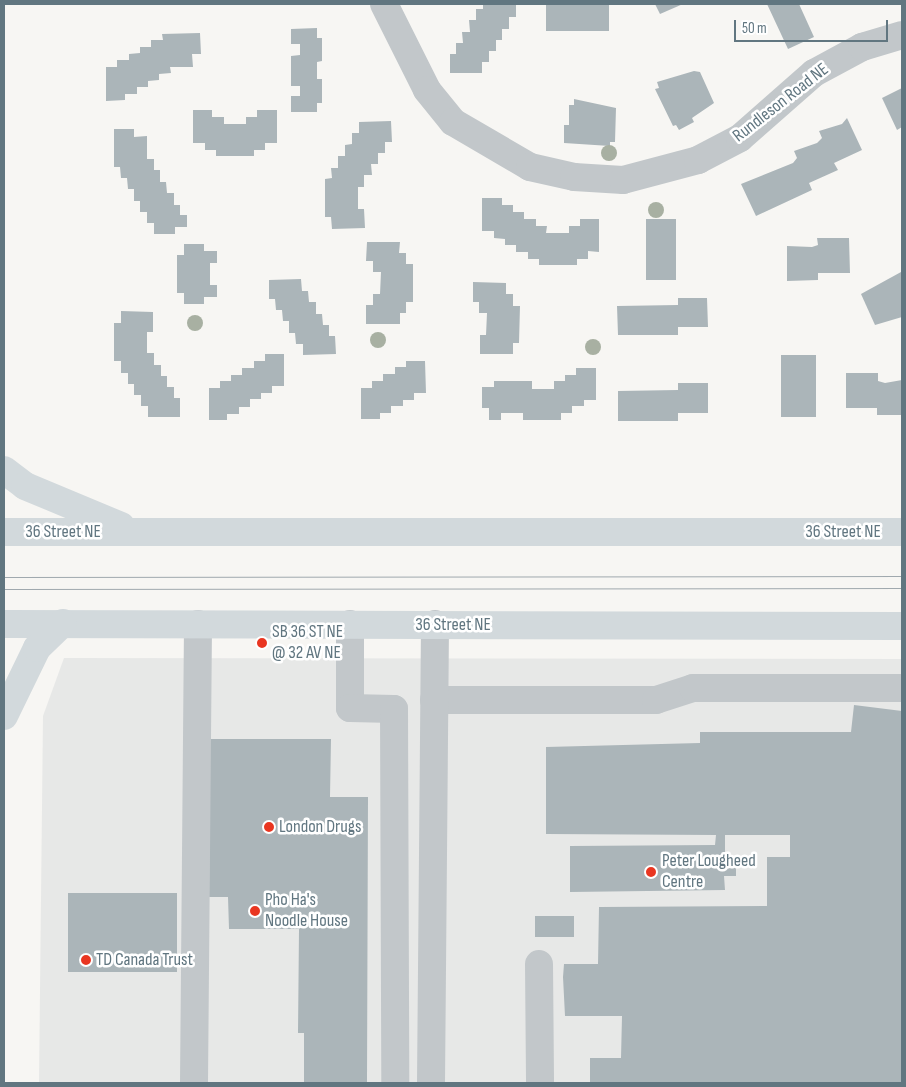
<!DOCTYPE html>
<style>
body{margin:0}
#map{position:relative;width:906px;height:1087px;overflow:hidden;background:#f7f6f3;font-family:"Sofia Sans Condensed",sans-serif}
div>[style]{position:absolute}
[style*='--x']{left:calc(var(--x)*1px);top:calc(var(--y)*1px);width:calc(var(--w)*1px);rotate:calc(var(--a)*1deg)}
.built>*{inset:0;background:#e7e8e7}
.building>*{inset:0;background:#abb5b9;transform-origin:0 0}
.minor>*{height:28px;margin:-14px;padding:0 14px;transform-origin:14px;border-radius:14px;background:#c2c7ca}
.major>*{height:28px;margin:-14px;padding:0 14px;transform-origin:14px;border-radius:14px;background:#d2d9dc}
.tram>*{height:1px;margin:-0.5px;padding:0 0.5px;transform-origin:0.5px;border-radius:0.5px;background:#a0a9ae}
.trees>*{width:16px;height:16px;margin:-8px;border-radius:50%;background:#a8b0a2}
.dots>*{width:14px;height:14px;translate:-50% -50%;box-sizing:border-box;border:2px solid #fff;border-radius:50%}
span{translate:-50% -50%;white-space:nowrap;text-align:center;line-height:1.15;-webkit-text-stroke:5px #fff;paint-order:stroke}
.street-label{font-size:18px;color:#617680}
.poi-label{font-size:18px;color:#617680}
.left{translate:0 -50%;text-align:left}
.frame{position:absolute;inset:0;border:5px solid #617680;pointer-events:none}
.scale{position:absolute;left:734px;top:20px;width:154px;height:22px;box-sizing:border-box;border:2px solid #617680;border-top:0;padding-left:6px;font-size:15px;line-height:18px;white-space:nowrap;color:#617680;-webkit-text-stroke:4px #fff;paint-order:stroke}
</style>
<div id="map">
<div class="built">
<div style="clip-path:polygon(64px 658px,902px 659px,902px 1083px,39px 1083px,43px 716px)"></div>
</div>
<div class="building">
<div style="clip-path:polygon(483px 4px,516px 4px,516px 17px,509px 17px,509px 29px,502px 29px,502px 40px,496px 40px,496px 51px,489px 51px,489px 62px,482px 62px,482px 73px,450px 73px,450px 54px,456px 54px,456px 43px,463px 43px,462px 32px,470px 32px,469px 20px,476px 20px,476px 9px,483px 9px)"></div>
<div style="left:546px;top:4px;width:63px;height:27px"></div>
<div style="clip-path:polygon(655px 4px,683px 4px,660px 14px)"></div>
<div style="clip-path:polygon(767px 4px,799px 4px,814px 37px,788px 49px)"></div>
<div style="clip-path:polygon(317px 28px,317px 38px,322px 38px,322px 61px,317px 62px,317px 79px,322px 79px,322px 103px,317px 103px,317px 112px,291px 112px,291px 96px,300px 96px,300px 86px,291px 86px,291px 56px,300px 55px,300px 44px,291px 44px,291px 29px)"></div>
<div style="clip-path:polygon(200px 33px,201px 54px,192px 54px,193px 67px,170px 67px,171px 73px,159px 74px,159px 80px,148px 81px,148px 87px,137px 87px,137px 94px,125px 94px,125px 100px,106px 101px,106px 67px,117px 67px,117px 60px,129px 60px,129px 54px,140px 53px,140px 47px,151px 47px,151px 40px,163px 40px,162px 34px)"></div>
<div style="clip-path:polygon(694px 71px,700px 72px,714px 103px,692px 118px,694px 122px,679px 130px,676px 125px,673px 126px,655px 89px,659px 88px,657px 82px)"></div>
<div style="clip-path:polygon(902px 88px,902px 127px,897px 130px,882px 98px)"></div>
<div style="clip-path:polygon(574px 99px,616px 108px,615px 142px,610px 142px,610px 146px,564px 143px,564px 125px,569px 125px,569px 105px,574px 105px)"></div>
<div style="clip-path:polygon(193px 110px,212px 110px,212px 117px,224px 117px,224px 124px,246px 124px,246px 117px,257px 117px,257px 110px,277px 110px,277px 143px,265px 143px,265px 150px,254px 150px,254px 156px,216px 156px,216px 150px,205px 150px,205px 143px,193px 143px)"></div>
<div style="clip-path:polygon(847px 118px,862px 150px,834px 163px,838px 170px,809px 183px,812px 190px,756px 216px,741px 184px,793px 163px,797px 158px,794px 151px,817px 143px,822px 138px,819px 131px,842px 124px)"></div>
<div style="clip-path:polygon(391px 121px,392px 142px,385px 142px,385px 153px,378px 153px,378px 164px,371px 164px,372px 175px,364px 175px,364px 187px,358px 187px,358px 209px,364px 209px,365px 228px,332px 229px,331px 217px,325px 217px,325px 179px,332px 178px,331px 168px,338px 168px,338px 156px,345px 156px,345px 145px,352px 144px,352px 133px,359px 133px,359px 122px)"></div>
<div style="clip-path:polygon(114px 129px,134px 129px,134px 137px,147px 136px,147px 159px,154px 159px,154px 170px,160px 170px,160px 182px,166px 182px,167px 193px,174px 193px,174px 205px,180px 205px,180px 215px,187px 215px,187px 227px,175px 227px,175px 234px,154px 234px,154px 223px,147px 223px,147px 212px,140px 212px,140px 201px,134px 201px,134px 189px,128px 189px,127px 178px,121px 178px,120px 167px,114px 167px)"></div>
<div style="clip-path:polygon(482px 198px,502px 198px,502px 205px,513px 205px,513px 212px,524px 212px,524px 219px,536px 219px,536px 226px,547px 226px,546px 233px,569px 233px,569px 226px,580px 226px,580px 219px,599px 219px,599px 252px,588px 251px,588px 259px,577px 259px,577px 265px,539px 265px,539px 259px,528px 259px,528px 252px,516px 252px,516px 245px,505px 245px,505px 239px,494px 238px,494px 231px,482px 231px)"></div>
<div style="left:646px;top:219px;width:30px;height:61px"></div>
<div style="clip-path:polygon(817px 238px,849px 238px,850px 273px,818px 273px,818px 280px,787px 281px,787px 246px,812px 247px,818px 245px)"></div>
<div style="clip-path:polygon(367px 242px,400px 242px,399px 253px,406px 253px,406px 264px,413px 264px,413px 302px,406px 302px,406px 313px,400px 313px,400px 324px,366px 324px,366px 305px,373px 305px,373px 294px,380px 294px,381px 272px,373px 272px,373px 261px,366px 261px)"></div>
<div style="clip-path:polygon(184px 244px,204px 244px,204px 251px,217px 251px,217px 263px,210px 263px,210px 285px,217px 285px,217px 297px,204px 297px,204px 304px,184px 304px,184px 293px,177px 293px,177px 255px,184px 255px)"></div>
<div style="clip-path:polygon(901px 272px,902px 317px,875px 325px,861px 294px)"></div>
<div style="clip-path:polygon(301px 279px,302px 291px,308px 291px,309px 302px,316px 302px,316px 314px,322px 314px,323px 325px,329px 325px,329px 336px,335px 336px,336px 354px,303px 355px,303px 344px,296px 344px,295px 333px,289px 333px,289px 321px,283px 321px,282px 310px,276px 310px,275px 299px,269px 299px,269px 280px)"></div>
<div style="clip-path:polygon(473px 282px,506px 283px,506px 294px,513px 294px,513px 306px,520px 306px,519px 343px,513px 343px,513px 354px,480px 354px,480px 335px,486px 335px,487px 313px,479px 313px,479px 302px,473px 302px)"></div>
<div style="clip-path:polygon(678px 298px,707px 298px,708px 327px,678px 327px,678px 335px,618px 335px,617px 306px,678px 305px)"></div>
<div style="clip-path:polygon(121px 311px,153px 312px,153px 332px,147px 332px,147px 353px,154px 353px,154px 365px,161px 365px,161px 376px,167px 376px,167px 387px,174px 387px,174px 398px,180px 398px,180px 417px,148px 417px,148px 406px,141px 406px,141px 395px,134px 395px,134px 384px,128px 384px,128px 373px,121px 373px,121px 361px,114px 361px,114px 323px,121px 323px)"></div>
<div style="clip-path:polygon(265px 354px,284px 354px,284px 386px,272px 386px,272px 393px,261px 393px,261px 399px,250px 399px,250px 407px,239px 407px,239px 414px,227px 414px,227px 420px,209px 420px,209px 388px,220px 388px,220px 381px,231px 381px,231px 375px,242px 375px,242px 368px,254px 368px,254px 361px,265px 361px)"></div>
<div style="left:781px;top:355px;width:35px;height:62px"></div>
<div style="clip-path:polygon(406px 361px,425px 361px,426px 393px,414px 393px,414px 400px,403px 400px,403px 406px,391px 406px,391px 413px,380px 413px,380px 419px,361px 419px,361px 388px,372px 388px,372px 381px,383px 381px,383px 374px,395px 374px,395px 367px,406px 367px)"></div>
<div style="clip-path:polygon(576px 368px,596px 368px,596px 400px,584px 400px,584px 406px,572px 406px,572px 413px,561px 413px,561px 420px,523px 420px,523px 413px,501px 413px,501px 420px,489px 420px,489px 408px,482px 408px,482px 387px,494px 387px,494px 381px,532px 381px,532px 389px,554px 389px,554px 381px,565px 381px,565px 375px,576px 375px)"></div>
<div style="clip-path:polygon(846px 373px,878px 373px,878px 381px,885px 383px,902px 380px,902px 415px,877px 415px,877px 408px,846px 408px)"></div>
<div style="clip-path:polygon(678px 383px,708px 383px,708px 413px,678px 413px,678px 421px,618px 421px,618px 391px,678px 390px)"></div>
<div style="clip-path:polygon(854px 705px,902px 711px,902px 1083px,590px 1083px,590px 1058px,621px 1058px,622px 1016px,565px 1016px,563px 977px,564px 964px,598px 964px,599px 907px,767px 906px,767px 857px,790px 857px,790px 835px,725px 835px,725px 862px,736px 862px,736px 876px,724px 876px,725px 890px,570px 892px,570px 846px,715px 845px,716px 835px,546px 834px,546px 747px,700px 743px,700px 732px,851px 732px)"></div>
<div style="clip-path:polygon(210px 739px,331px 739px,330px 797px,368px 797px,367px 1083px,304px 1083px,304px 1033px,298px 1033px,299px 929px,229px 929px,228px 897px,209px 897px)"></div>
<div style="left:68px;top:893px;width:109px;height:79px"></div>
<div style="left:535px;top:916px;width:39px;height:21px"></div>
</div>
<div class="minor">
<div style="--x:384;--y:4;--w:96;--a:63.4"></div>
<div style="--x:427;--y:90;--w:41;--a:50.9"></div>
<div style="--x:453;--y:122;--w:89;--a:30.3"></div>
<div style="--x:530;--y:167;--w:45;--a:12.8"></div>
<div style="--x:574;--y:177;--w:49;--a:3.5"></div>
<div style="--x:623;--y:180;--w:78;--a:-14.9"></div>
<div style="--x:698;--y:160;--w:47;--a:-27.6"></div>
<div style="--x:740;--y:138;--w:98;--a:-41.3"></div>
<div style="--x:814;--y:73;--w:55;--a:-28.4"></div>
<div style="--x:862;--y:47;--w:42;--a:-16.7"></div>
<div style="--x:350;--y:624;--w:84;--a:90"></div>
<div style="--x:350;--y:708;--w:44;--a:1.3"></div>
<div style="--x:394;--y:709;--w:374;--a:89.8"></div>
<div style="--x:434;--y:700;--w:222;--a:0"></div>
<div style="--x:656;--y:700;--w:39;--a:-18"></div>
<div style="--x:693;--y:688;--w:209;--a:0"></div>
<div style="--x:539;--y:964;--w:119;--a:89.5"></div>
<div style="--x:194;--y:1083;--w:459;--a:-89.5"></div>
<div style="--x:431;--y:1083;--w:459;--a:-89.5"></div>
</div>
<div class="major">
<div style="--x:4;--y:470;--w:26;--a:37"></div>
<div style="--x:25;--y:486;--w:104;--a:22.6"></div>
<div style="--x:4;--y:532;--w:898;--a:0"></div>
<div style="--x:4;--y:624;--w:898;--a:0.13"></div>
<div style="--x:4;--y:716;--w:76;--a:-64.1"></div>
<div style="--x:37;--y:648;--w:36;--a:-44"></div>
</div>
<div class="tram">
<div style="--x:4;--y:577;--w:898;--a:-0.06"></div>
<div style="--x:4;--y:589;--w:898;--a:-0.06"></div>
</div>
<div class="trees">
<div style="left:609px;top:153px"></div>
<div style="left:656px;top:210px"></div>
<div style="left:195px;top:323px"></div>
<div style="left:378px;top:340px"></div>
<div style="left:593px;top:347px"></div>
</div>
<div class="dots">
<div style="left:262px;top:643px;background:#e93621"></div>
<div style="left:269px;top:827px;background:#e93621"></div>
<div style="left:651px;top:872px;background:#e93621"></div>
<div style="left:255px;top:911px;background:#e93621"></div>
<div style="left:86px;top:960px;background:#e93621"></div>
</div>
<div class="street-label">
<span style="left:781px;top:103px;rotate:-38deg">Rundleson Road NE</span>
<span style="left:63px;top:532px">36 Street NE</span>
<span style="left:843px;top:532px">36 Street NE</span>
<span style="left:453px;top:625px">36 Street NE</span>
</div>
<div class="poi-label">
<span class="left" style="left:272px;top:643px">SB 36 ST NE<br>@ 32 AV NE</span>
<span class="left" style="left:279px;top:827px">London Drugs</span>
<span class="left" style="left:662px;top:872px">Peter Lougheed<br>Centre</span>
<span class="left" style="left:265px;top:911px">Pho Ha's<br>Noodle House</span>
<span class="left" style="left:96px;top:960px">TD Canada Trust</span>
</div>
<div class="frame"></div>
<div class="scale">50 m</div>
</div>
